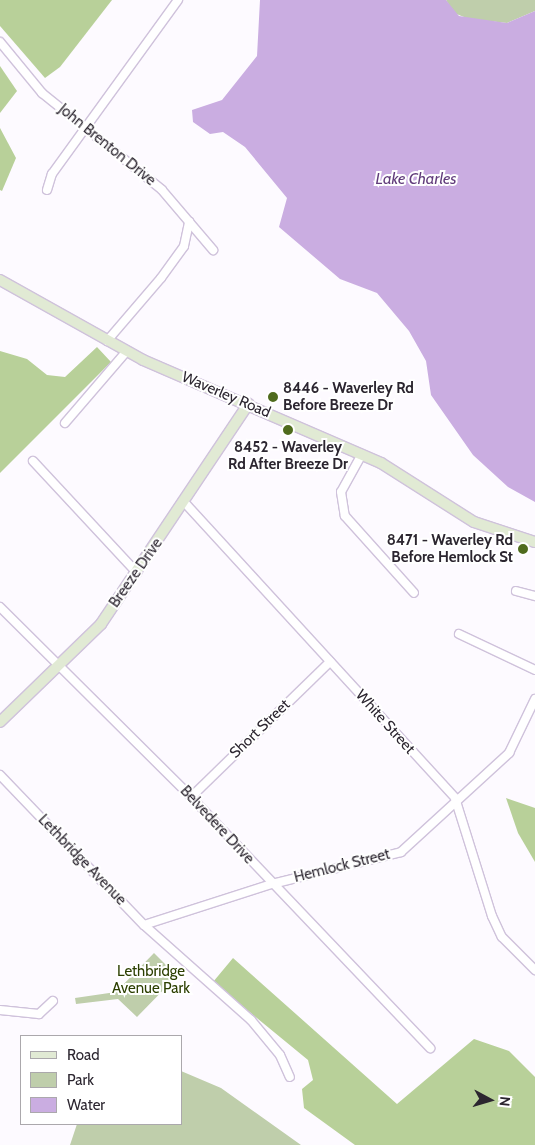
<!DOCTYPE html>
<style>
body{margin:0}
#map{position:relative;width:535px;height:1145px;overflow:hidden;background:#fdfaff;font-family:Cabin,sans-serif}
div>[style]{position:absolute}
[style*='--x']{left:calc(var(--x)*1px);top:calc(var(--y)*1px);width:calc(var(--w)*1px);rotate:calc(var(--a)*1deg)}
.green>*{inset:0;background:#bfceab}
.forest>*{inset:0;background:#b8d099}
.water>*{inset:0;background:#caade1}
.roads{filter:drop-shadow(1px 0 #cfc2db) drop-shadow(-1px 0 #cfc2db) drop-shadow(0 1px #cfc2db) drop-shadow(0 -1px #cfc2db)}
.street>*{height:8px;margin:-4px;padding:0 4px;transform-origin:4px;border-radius:4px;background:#fff}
.secondary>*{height:10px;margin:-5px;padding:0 5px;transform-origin:5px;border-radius:5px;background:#e1ead4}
.dots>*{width:14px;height:14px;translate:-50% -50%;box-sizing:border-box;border:2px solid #fff;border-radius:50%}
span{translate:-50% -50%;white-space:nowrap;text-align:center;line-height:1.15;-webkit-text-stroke:4px #fff;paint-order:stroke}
.street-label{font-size:15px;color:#2c2630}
.poi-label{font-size:15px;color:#2c2630;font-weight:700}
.left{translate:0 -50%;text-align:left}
.right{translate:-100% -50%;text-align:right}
.park-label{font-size:15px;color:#2c3f01}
.water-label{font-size:16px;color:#613c7b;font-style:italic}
.legend{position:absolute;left:20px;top:1035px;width:162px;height:90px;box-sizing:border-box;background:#fff;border:1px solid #aba8ac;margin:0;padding:6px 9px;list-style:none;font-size:15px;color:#2c2630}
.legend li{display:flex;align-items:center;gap:10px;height:25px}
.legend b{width:25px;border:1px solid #aba8ac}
.north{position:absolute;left:465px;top:1075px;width:50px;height:50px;-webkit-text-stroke:4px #fff;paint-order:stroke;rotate:96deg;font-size:14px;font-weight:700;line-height:20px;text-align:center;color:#2c2630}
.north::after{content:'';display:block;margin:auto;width:18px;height:22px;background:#2c2630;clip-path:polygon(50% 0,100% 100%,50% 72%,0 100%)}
</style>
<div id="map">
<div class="green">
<div style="clip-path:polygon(446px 0,535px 0,535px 11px,507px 23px,469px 19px,454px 13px)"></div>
<div style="clip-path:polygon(154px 953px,177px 976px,137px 1017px,118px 999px,76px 1004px,75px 998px,116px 992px)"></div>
<div style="clip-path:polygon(181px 1071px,221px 1088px,301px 1145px,70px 1145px,77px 1124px,181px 1124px)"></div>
</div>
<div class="forest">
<div style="clip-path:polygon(0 0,112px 0,60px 67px,45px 78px,0 26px)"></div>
<div style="clip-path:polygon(0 66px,17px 91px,0 113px)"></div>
<div style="clip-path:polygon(0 128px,16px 158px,2px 191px,0 190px)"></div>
<div style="clip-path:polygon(97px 347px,111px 362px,0 473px,0 351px,27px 359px,47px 375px,65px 377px)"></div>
<div style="clip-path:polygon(506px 798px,535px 808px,535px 862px,518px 833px)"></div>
<div style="clip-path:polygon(233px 958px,397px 1104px,474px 1039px,509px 1051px,535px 1077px,535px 1145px,355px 1145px,304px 1108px,302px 1089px,313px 1080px,308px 1060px,213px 982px)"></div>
</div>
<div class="water">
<div style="clip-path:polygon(260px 0,446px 0,459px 16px,507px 23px,535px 11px,535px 502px,508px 487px,473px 455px,431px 395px,426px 361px,409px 331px,377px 293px,340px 279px,279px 227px,287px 198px,245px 147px,223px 132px,210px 134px,193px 122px,192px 110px,222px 100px,257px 56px)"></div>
</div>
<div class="roads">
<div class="street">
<div style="--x:0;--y:42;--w:66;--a:50.5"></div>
<div style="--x:42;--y:93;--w:154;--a:38.9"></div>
<div style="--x:162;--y:190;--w:79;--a:49.6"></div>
<div style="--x:47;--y:190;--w:17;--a:-73"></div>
<div style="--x:52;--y:174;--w:215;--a:-54.1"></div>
<div style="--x:107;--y:341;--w:83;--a:-49.4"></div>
<div style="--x:161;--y:278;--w:39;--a:-54"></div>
<div style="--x:184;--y:246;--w:25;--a:-78"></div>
<div style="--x:65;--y:423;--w:95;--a:-49.3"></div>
<div style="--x:362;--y:454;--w:43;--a:118.9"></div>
<div style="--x:341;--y:492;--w:24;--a:81"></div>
<div style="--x:345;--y:516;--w:103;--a:48.1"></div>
<div style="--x:33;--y:461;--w:153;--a:47.1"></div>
<div style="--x:185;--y:503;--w:400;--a:47.5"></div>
<div style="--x:455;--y:798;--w:124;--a:72.6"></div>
<div style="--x:492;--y:916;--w:23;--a:65"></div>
<div style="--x:502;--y:937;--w:47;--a:45"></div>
<div style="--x:516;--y:591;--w:20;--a:15"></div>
<div style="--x:0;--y:607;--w:269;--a:44.8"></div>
<div style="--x:191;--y:797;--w:347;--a:46.4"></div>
<div style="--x:459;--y:634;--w:84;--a:25.3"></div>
<div style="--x:0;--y:775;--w:208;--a:46.2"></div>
<div style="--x:144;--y:925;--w:143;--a:41.6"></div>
<div style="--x:251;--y:1020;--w:45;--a:50.4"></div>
<div style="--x:280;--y:1055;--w:24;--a:66"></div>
<div style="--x:191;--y:797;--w:194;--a:-44.2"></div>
<div style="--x:144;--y:925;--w:134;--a:-17.8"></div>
<div style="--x:272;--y:884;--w:133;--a:-13.9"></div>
<div style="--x:401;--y:852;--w:147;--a:-42.5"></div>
<div style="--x:509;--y:753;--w:60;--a:-64.3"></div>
<div style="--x:0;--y:1010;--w:39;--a:6"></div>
<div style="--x:39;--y:1014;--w:19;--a:-43"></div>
</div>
<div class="secondary">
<div style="--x:0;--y:280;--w:164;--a:29.2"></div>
<div style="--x:143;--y:360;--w:259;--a:23.4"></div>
<div style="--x:381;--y:463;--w:110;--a:32.4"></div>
<div style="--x:474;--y:522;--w:64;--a:18.2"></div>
<div style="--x:0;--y:722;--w:141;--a:-44.1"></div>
<div style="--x:101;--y:624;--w:265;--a:-56.2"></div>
</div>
</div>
<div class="dots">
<div style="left:273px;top:397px;background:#4f6b1d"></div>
<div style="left:288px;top:430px;background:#4f6b1d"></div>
<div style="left:523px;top:549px;background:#4f6b1d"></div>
</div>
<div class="street-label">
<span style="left:107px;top:145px;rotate:39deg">John Brenton Drive</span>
<span style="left:226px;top:395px;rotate:23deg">Waverley Road</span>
<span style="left:136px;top:573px;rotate:-55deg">Breeze Drive</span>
<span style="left:385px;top:722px;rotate:48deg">White Street</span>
<span style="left:260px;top:729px;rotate:-44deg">Short Street</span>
<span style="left:217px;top:825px;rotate:47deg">Belvedere Drive</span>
<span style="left:82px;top:860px;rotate:46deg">Lethbridge Avenue</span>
<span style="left:342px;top:866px;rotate:-14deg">Hemlock Street</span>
</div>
<div class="poi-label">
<span class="left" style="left:283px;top:397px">8446 - Waverley Rd<br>Before Breeze Dr</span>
<span style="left:288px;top:456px">8452 - Waverley<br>Rd After Breeze Dr</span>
<span class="right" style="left:513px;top:549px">8471 - Waverley Rd<br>Before Hemlock St</span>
</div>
<div class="park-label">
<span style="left:151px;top:980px">Lethbridge<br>Avenue Park</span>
</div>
<div class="water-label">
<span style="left:416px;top:179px">Lake Charles</span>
</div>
<ul class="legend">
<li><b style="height:6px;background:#e1ead4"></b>Road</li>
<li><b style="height:14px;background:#bfceab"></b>Park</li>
<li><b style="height:14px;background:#caade1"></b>Water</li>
</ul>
<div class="north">N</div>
</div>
